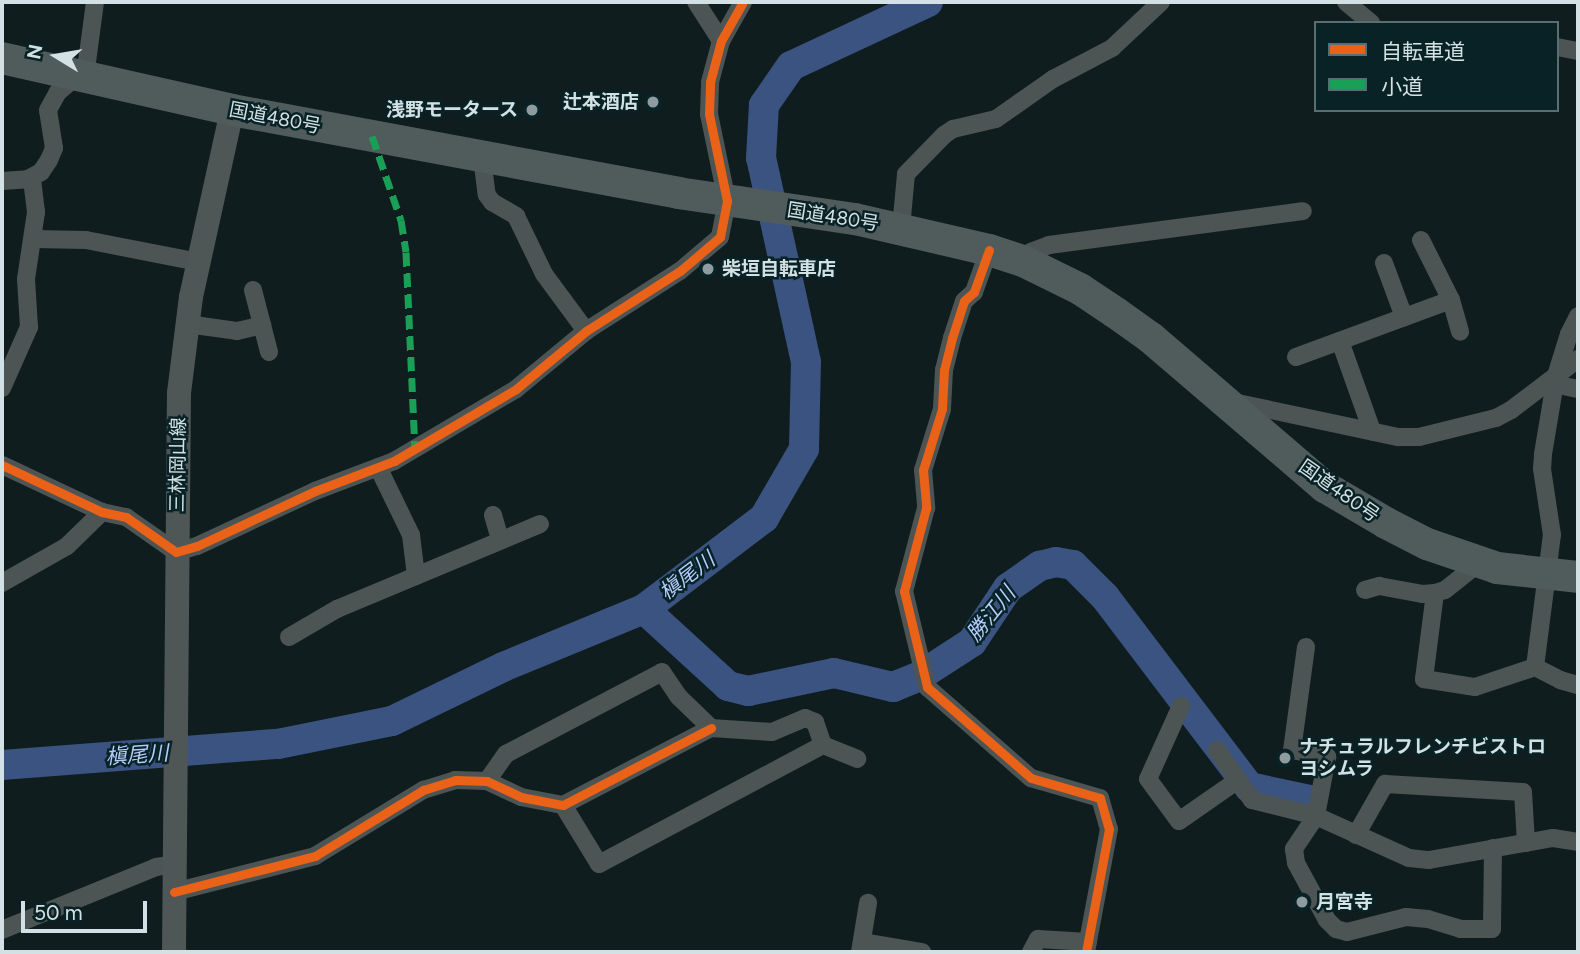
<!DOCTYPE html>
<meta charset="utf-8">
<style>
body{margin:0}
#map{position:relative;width:1580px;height:954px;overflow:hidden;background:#0f1d1f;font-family:Figtree,"Noto Sans JP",sans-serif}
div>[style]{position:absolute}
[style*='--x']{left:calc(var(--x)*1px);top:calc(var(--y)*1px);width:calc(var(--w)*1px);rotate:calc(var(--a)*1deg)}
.river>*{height:30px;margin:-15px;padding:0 15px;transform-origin:15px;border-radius:15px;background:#3b5380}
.street>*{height:18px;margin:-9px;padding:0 9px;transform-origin:9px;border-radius:9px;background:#4d5454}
.secondary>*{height:24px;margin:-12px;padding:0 12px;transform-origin:12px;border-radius:12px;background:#4f5656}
.highway>*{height:32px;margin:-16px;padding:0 16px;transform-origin:16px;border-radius:16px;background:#505b5b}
.quiet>*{height:7px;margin-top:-3.5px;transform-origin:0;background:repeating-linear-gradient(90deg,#1a9f57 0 14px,transparent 0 21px)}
.cycleway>*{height:9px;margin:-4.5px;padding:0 4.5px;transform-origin:4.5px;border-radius:4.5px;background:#ea6118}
.dots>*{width:19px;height:19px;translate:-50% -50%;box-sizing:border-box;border:4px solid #082226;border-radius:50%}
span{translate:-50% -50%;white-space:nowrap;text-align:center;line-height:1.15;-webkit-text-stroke:5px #082226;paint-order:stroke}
.poi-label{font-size:19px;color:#d3e1e4;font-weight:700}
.right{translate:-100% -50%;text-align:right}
.left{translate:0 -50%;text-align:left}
.street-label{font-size:19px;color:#d3e1e4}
.water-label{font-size:21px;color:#b5cdfc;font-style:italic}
.frame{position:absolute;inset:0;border:4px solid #d3e1e4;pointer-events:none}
.legend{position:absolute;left:1314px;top:21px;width:245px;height:91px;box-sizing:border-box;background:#082226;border:2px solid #596e72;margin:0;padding:9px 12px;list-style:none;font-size:21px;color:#d3e1e4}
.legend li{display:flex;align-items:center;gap:14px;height:35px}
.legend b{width:35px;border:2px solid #596e72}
.north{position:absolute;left:21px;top:21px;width:70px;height:70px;-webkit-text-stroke:5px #082226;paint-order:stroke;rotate:281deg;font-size:19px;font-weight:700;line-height:28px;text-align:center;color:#d3e1e4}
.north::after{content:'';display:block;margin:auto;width:24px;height:32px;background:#d3e1e4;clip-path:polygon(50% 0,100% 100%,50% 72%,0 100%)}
.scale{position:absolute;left:21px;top:901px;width:126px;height:32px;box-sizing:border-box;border:4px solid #d3e1e4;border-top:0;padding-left:9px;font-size:21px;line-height:24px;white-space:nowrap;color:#d3e1e4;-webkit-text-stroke:5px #082226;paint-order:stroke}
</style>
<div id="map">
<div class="river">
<div style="--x:644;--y:609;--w:114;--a:42.5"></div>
<div style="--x:728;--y:686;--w:21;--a:14"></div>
<div style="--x:748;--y:691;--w:88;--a:-11.8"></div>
<div style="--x:834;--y:673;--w:61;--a:13.3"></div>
<div style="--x:893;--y:687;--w:27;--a:-22"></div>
<div style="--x:918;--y:677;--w:64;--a:-32.9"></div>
<div style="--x:972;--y:642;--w:65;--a:-56.3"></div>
<div style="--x:1008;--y:588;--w:39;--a:-35"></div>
<div style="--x:1040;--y:566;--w:16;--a:-14"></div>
<div style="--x:1056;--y:562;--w:17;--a:10"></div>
<div style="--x:1073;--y:565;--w:45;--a:45"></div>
<div style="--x:1105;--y:597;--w:238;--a:52.8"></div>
<div style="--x:1249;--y:787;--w:62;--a:12"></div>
<div style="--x:2;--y:765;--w:277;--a:-4.4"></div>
<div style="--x:278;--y:744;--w:116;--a:-11.4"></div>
<div style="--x:392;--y:721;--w:123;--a:-25.9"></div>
<div style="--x:503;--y:667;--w:152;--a:-22.4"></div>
<div style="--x:644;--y:609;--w:151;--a:-37.2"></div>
<div style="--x:764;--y:518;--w:80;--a:-59.9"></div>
<div style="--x:804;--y:449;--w:87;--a:-88.7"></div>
<div style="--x:806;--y:362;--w:209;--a:-102.4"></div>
<div style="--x:761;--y:158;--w:53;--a:-86.8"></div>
<div style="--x:764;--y:105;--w:47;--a:-55.3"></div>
<div style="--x:791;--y:66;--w:151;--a:-25"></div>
</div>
<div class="street">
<div style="--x:696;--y:2;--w:46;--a:57.3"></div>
<div style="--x:1346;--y:2;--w:33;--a:40"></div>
<div style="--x:1557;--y:47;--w:21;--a:11"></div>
<div style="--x:85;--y:77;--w:76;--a:-82.4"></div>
<div style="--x:482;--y:157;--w:38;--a:83"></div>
<div style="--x:487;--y:195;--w:9;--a:54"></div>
<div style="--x:492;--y:202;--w:28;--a:30"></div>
<div style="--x:516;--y:216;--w:64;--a:64.2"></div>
<div style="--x:544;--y:274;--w:71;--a:53.6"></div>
<div style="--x:2;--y:181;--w:26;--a:-4"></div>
<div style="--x:28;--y:179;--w:15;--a:-28"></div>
<div style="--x:41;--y:172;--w:14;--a:-56"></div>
<div style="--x:49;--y:160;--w:13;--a:-67"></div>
<div style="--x:54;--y:148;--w:38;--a:-99"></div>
<div style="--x:48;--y:110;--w:21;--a:-61"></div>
<div style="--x:58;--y:92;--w:26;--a:-40"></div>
<div style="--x:901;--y:228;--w:54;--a:-84.7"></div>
<div style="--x:906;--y:174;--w:54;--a:-45.7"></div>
<div style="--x:944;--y:135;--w:11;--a:-34"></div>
<div style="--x:953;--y:129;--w:44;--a:-13.1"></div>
<div style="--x:996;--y:119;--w:70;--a:-35.1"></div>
<div style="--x:1053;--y:79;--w:67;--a:-27.7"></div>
<div style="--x:1112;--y:48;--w:67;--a:-43.2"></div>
<div style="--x:34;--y:239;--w:52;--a:1.1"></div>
<div style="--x:86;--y:240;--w:114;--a:11.1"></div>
<div style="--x:1421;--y:240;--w:67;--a:63.4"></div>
<div style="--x:1451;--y:300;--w:33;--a:74"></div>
<div style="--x:989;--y:250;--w:45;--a:109.7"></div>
<div style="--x:974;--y:292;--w:13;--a:138"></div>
<div style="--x:964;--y:301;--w:39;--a:108"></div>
<div style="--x:952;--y:338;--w:33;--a:104"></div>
<div style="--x:944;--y:370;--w:39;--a:93"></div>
<div style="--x:942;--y:409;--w:64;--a:107.3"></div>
<div style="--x:923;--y:470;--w:38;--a:85"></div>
<div style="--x:926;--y:508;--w:86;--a:104.8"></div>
<div style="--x:904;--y:591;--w:99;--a:76.5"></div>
<div style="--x:927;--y:687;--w:138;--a:41.2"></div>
<div style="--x:1031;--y:778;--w:72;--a:16.2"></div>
<div style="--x:1100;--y:798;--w:32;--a:74"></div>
<div style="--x:1109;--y:829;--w:125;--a:100.6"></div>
<div style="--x:1025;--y:262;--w:12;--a:-59"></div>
<div style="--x:1031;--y:252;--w:19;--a:-21"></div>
<div style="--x:1049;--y:245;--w:256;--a:-7.6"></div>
<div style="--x:1384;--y:263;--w:58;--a:69.7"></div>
<div style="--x:253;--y:290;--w:64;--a:75.5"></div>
<div style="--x:187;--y:324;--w:50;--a:8"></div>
<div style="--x:237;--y:331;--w:26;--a:-13"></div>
<div style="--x:1340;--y:341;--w:96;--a:70.4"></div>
<div style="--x:1296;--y:357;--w:165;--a:-20.2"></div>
<div style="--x:1554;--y:384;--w:25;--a:12"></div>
<div style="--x:2;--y:388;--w:67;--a:-66.1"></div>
<div style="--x:29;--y:327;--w:48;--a:-93.6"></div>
<div style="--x:26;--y:279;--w:68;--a:-81.5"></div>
<div style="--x:36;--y:212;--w:35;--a:-97"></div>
<div style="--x:1233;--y:402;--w:169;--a:12"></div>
<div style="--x:1398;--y:437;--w:21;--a:0"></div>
<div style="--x:1419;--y:437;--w:79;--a:-13.9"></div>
<div style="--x:1496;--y:418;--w:17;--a:-28"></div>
<div style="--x:1511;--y:410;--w:84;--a:-37.3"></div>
<div style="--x:2;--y:465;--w:110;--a:25.2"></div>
<div style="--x:102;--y:512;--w:25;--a:12"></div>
<div style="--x:126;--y:517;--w:61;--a:35"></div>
<div style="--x:176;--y:552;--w:22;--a:-16"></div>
<div style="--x:197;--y:546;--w:130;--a:-25"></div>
<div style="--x:315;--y:491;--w:85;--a:-20.8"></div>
<div style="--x:394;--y:461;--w:142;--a:-30.5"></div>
<div style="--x:516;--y:389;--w:91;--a:-39.6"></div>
<div style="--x:586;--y:331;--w:112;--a:-32.6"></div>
<div style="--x:680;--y:271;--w:52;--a:-40.4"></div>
<div style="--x:720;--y:237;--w:37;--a:-79"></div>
<div style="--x:727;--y:201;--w:89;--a:-101.7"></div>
<div style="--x:709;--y:114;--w:32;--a:-88"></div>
<div style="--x:710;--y:82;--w:42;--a:-75"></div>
<div style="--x:721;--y:41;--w:45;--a:-60.6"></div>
<div style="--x:378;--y:467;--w:76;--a:64.1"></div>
<div style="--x:411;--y:535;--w:41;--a:83"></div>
<div style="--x:493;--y:515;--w:26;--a:74"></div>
<div style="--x:2;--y:583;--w:75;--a:-29.6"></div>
<div style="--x:67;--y:546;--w:49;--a:-44.2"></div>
<div style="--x:1365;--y:590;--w:15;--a:-16"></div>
<div style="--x:1379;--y:586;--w:45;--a:10.3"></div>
<div style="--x:1423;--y:594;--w:12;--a:-5"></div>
<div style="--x:1435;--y:593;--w:10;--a:-17"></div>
<div style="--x:1445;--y:590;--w:43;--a:-38.5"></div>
<div style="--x:1435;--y:593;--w:87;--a:97.3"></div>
<div style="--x:1424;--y:679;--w:52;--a:8.9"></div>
<div style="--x:1475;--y:687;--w:63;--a:-18.4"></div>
<div style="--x:1535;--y:667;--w:28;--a:27"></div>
<div style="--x:1560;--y:680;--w:19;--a:16"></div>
<div style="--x:289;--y:637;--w:56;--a:-30.3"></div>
<div style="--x:337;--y:609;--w:220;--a:-22.7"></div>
<div style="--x:1306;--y:647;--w:104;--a:97.7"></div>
<div style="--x:1292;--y:750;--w:36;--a:11"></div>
<div style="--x:1327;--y:757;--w:60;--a:100.6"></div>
<div style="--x:1316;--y:816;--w:40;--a:124"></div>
<div style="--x:1294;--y:849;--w:14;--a:82"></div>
<div style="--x:1296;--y:863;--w:65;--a:61.5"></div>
<div style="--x:1327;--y:920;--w:13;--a:45"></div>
<div style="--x:1336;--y:929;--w:11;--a:15"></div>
<div style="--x:1347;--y:932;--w:61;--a:-14.3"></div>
<div style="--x:1406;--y:917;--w:22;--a:5"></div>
<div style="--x:1428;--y:919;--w:34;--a:17"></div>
<div style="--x:1460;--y:929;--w:32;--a:0"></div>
<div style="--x:1492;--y:929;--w:81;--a:-89.3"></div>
<div style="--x:1535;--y:667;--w:133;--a:-82.7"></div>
<div style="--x:1552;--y:535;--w:67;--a:-98.6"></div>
<div style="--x:1542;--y:469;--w:15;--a:-86"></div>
<div style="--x:1543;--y:454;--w:79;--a:-80.5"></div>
<div style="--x:1556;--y:376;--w:44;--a:-72.8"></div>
<div style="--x:1569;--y:334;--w:20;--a:-63"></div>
<div style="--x:1181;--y:706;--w:80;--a:114.3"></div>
<div style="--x:1148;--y:779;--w:52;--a:53.6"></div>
<div style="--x:1179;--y:821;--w:72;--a:-34.8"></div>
<div style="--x:1217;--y:750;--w:61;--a:55"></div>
<div style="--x:1252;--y:800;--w:66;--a:14"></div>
<div style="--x:1316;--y:816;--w:102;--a:24.3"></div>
<div style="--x:1409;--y:858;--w:20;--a:6"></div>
<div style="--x:1429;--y:860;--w:126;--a:-10.1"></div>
<div style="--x:1553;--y:838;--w:25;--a:9"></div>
<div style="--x:487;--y:781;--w:33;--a:-55"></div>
<div style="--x:506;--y:754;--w:176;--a:-27.7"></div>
<div style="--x:662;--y:672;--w:30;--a:56"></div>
<div style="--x:679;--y:697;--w:45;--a:44.1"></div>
<div style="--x:711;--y:728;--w:61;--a:3.8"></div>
<div style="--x:772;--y:732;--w:36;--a:-23"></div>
<div style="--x:805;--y:718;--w:11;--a:22"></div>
<div style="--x:815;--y:722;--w:24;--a:71"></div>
<div style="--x:823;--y:745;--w:37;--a:22"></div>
<div style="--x:563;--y:805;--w:69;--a:58.6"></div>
<div style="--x:599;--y:864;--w:254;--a:-28"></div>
<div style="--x:1356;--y:835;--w:59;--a:-60.4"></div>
<div style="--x:1385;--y:784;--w:138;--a:3.3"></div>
<div style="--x:1523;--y:792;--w:51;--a:86.6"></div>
<div style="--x:174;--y:892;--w:146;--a:-14.3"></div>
<div style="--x:315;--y:856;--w:127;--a:-31.4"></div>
<div style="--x:423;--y:790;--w:34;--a:-17"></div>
<div style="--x:455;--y:780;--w:32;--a:2"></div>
<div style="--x:487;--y:781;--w:38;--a:25"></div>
<div style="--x:521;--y:797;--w:43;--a:10.8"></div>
<div style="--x:563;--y:805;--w:167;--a:-27.5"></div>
<div style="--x:2;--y:930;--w:166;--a:-22.2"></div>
<div style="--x:156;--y:867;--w:19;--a:-9"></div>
<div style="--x:862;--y:942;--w:61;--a:9.5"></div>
<div style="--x:860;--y:952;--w:50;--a:-80.7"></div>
<div style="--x:1031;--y:952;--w:15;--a:-62"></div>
<div style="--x:1038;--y:939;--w:50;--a:3.4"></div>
</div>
<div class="secondary">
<div style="--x:174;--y:952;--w:559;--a:-89.49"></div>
<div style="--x:179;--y:393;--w:97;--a:-82.9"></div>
<div style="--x:191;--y:297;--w:191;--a:-77.6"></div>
</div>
<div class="highway">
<div style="--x:2;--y:58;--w:236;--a:12.7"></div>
<div style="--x:232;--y:110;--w:454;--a:10.5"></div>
<div style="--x:678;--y:193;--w:179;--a:8.4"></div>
<div style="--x:855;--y:219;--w:138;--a:13"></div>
<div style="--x:989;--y:250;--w:38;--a:18"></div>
<div style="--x:1025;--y:262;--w:61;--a:26.1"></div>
<div style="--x:1080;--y:289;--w:43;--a:33.7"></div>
<div style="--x:1116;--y:313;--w:43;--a:35.5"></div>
<div style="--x:1151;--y:338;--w:229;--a:40.6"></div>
<div style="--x:1325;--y:487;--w:71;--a:30.5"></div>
<div style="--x:1386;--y:523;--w:46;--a:27.1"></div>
<div style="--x:1427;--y:544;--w:74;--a:18.9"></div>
<div style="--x:1497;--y:568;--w:81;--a:6.3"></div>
</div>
<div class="quiet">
<div style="--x:372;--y:136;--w:89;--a:71"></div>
<div style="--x:401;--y:220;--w:32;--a:81"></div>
<div style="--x:406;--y:252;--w:197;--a:87.4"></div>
</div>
<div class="cycleway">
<div style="--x:989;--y:250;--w:45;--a:109.7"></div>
<div style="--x:974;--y:292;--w:13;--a:138"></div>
<div style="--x:964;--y:301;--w:39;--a:108"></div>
<div style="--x:952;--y:338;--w:33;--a:104"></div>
<div style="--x:944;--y:370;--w:39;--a:93"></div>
<div style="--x:942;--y:409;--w:64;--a:107.3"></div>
<div style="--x:923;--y:470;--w:38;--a:85"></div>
<div style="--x:926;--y:508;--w:86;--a:104.8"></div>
<div style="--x:904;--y:591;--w:99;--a:76.5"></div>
<div style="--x:927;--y:687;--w:138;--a:41.2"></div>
<div style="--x:1031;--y:778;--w:72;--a:16.2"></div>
<div style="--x:1100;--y:798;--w:32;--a:74"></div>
<div style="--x:1109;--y:829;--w:125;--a:100.6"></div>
<div style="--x:2;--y:465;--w:110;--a:25.2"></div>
<div style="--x:102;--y:512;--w:25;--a:12"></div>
<div style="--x:126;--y:517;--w:61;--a:35"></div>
<div style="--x:176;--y:552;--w:22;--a:-16"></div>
<div style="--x:197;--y:546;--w:130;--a:-25"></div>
<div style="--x:315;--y:491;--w:85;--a:-20.8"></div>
<div style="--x:394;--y:461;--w:142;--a:-30.5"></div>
<div style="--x:516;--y:389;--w:91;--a:-39.6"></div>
<div style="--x:586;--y:331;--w:112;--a:-32.6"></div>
<div style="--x:680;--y:271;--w:52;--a:-40.4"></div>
<div style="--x:720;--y:237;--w:37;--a:-79"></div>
<div style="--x:727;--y:201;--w:89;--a:-101.7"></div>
<div style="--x:709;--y:114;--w:32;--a:-88"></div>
<div style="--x:710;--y:82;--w:42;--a:-75"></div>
<div style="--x:721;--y:41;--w:45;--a:-60.6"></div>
<div style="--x:174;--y:892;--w:146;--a:-14.3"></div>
<div style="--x:315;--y:856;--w:127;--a:-31.4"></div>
<div style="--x:423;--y:790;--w:34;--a:-17"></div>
<div style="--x:455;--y:780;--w:32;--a:2"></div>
<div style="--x:487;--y:781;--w:38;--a:25"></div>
<div style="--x:521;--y:797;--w:43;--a:10.8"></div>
<div style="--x:563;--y:805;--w:167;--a:-27.5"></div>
</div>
<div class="dots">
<div style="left:653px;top:102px;background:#8e9c9f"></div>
<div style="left:532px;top:110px;background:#8e9c9f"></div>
<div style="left:708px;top:269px;background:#8e9c9f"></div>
<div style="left:1285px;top:758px;background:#8e9c9f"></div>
<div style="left:1302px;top:902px;background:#8e9c9f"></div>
</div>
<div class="poi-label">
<span class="right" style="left:639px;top:102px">辻本酒店</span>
<span class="right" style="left:518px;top:110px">浅野モータース</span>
<span class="left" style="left:722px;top:269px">柴垣自転車店</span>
<span class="left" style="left:1299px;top:758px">ナチュラルフレンチビストロ<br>ヨシムラ</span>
<span class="left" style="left:1316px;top:902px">月宮寺</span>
</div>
<div class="street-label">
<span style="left:275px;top:118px;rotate:11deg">国道480号</span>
<span style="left:833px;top:217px;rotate:9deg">国道480号</span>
<span style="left:178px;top:465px;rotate:-89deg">三林岡山線</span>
<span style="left:1339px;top:491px;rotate:35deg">国道480号</span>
</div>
<div class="water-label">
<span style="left:687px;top:576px;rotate:-37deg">槇尾川</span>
<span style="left:991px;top:614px;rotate:-51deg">勝江川</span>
<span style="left:137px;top:755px;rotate:-4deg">槇尾川</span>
</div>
<div class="frame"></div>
<ul class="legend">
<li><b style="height:9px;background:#ea6118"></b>自転車道</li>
<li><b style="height:9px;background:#1a9f57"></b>小道</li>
</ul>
<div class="north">N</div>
<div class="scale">50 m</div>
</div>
